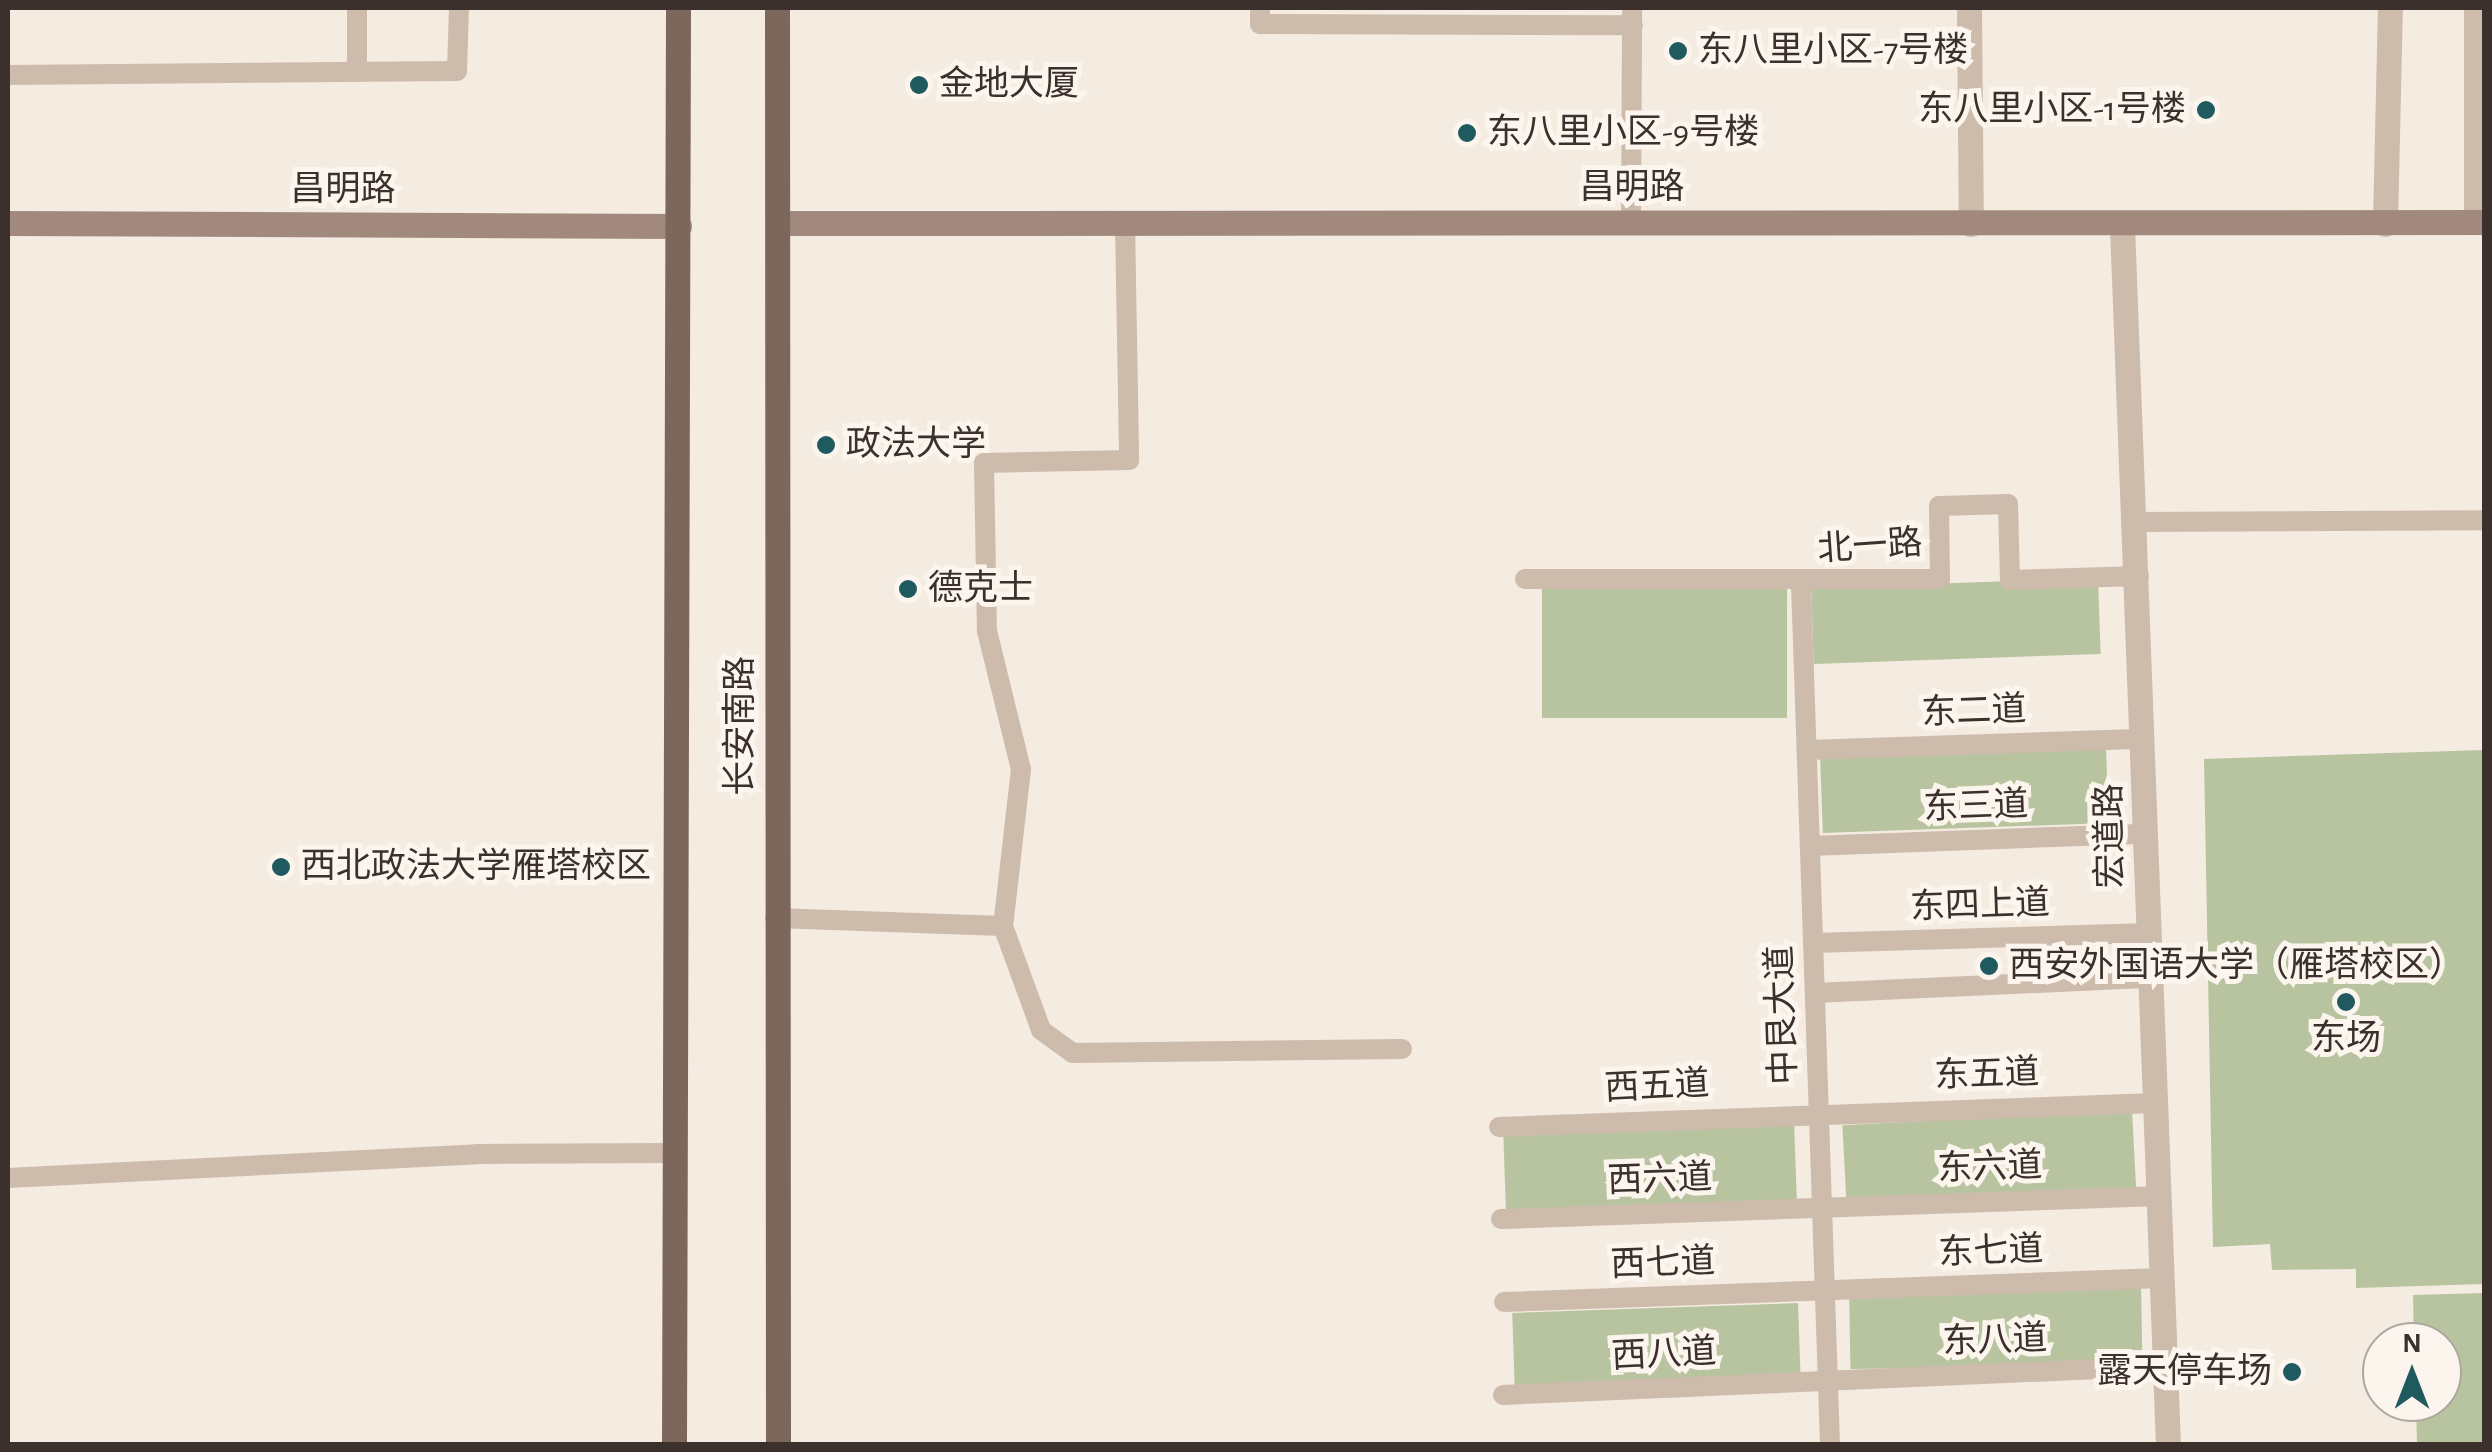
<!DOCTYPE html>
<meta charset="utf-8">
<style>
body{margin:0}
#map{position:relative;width:2492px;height:1452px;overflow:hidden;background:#f4ebe1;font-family:"Alegreya Sans","Noto Sans SC",sans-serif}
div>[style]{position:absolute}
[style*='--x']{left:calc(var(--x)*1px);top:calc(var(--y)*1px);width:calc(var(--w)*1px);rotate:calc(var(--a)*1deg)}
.green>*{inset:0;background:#b8c4a0;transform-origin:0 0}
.lane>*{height:20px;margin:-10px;padding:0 10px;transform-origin:10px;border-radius:10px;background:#cdbbac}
.street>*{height:25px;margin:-12.5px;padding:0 12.5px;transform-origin:12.5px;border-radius:12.5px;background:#cdbbac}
.secondary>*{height:25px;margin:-12.5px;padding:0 12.5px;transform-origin:12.5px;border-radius:12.5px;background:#a18a7d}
.primary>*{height:25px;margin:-12.5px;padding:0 12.5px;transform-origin:12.5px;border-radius:12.5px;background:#7d675c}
.dots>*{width:28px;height:28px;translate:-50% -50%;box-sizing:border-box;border:5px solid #fbf5ee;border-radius:50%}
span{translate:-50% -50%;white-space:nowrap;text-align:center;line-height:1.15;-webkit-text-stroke:10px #fbf5ee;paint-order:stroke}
.poi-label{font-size:35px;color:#3b302b}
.left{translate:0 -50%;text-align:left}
.right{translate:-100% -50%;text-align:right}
.street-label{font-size:35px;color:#3b302b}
.frame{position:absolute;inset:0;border:10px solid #3b302b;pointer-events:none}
.north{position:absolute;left:2362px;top:1322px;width:100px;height:100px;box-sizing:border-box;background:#fbf5ee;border:2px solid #aea6a0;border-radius:50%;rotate:0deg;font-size:28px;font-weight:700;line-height:40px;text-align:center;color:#3b302b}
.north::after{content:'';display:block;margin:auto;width:35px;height:45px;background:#1f5a5e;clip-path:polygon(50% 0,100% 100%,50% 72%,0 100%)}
</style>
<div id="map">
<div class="green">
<div style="left:2098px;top:578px;width:76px;height:287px;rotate:88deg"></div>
<div style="left:1787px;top:585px;width:133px;height:245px;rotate:90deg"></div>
<div style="left:2106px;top:748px;width:75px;height:286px;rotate:88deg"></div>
<div style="clip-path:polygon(2484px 750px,2484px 1284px,2356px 1288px,2356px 1269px,2272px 1270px,2270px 1244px,2213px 1247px,2204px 759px)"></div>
<div style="left:2132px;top:1110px;width:79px;height:290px;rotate:87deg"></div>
<div style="left:1794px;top:1120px;width:80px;height:291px;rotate:88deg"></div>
<div style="left:2141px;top:1283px;width:81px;height:292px;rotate:89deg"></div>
<div style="clip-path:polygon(2484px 1293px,2484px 1444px,2417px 1444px,2416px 1402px,2442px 1402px,2442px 1342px,2414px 1342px,2413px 1295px)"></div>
<div style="left:1798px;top:1303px;width:76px;height:286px;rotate:88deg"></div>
</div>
<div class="lane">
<div style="--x:357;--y:8;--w:63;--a:90"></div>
<div style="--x:1260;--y:8;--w:16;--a:90"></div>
<div style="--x:1260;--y:24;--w:373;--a:0.2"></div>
<div style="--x:8;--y:75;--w:449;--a:-0.5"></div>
<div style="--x:457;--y:71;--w:63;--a:-88.2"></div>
<div style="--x:1631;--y:222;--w:214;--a:-89.7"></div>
<div style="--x:1125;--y:223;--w:237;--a:89"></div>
<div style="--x:1129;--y:460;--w:145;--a:178.8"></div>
<div style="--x:984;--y:463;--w:168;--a:89"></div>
<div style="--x:987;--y:631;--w:142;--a:76.2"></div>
<div style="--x:1021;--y:769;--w:158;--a:96.5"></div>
<div style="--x:1003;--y:926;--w:111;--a:69.9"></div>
<div style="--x:1041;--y:1030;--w:39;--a:36"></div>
<div style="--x:1073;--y:1053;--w:329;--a:-0.7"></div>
<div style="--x:2135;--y:522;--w:349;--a:-0.3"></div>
<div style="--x:1525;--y:579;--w:415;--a:0"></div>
<div style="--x:1940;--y:579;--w:73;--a:-90.8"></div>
<div style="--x:1939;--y:506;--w:69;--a:-1.7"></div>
<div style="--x:2008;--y:504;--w:76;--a:88.5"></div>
<div style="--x:2010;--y:580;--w:129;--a:-1.8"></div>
<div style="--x:1801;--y:584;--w:860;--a:88.07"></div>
<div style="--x:1807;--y:750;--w:337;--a:-1.9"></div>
<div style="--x:1810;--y:846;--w:335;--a:-2.1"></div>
<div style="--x:775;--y:918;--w:228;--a:2"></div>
<div style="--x:1813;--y:943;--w:336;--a:-1.7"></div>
<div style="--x:1815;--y:993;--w:335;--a:-2.6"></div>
<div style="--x:1499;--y:1127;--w:657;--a:-2.09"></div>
<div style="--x:8;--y:1178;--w:470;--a:-2.9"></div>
<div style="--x:477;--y:1154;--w:198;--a:-0.3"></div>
<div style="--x:1501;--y:1219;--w:659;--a:-2"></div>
<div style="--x:1504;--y:1302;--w:657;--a:-2.09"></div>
<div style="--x:1503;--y:1395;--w:664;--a:-2.5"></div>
</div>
<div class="street">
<div style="--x:1969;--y:8;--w:216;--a:89.5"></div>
<div style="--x:2476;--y:222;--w:214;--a:-90"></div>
<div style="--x:2385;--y:224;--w:216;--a:-88.7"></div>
<div style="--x:2122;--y:226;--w:1219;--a:87.84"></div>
</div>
<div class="secondary">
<div style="--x:8;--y:223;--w:671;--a:0.26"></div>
<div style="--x:779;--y:223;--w:1705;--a:-0.03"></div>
</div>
<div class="primary">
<div style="--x:777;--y:8;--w:1436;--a:89.96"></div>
<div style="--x:674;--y:1444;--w:1436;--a:-89.84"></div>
</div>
<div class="dots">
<div style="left:1678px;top:51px;background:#1f5a5e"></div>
<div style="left:919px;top:85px;background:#1f5a5e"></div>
<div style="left:2206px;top:110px;background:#1f5a5e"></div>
<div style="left:1467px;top:133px;background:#1f5a5e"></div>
<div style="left:826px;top:445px;background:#1f5a5e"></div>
<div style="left:908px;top:589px;background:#1f5a5e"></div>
<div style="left:281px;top:867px;background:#1f5a5e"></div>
<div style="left:1989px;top:966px;background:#1f5a5e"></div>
<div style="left:2346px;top:1002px;background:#1f5a5e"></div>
<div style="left:2292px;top:1372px;background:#1f5a5e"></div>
</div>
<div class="poi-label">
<span class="left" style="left:1698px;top:51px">东八里小区-7号楼</span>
<span class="left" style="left:939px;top:85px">金地大厦</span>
<span class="right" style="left:2186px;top:110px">东八里小区-1号楼</span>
<span class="left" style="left:1487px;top:133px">东八里小区-9号楼</span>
<span class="left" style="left:846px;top:445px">政法大学</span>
<span class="left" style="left:928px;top:589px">德克士</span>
<span class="left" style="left:301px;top:867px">西北政法大学雁塔校区</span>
<span class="left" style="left:2009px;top:966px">西安外国语大学（雁塔校区）</span>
<span style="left:2346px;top:1039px">东场</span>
<span class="right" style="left:2272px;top:1372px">露天停车场</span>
</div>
<div class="street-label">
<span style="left:1632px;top:188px">昌明路</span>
<span style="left:343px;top:190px">昌明路</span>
<span style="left:1870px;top:547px;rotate:-4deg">北一路</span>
<span style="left:1974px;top:712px;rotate:-2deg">东二道</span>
<span style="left:741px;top:726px;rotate:-90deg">长安南路</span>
<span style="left:1976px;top:807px;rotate:-2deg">东三道</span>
<span style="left:2111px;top:836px;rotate:-91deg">宏道路</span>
<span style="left:1980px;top:906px;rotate:-2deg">东四上道</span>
<span style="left:1783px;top:1015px;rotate:-92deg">中艮大道</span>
<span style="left:1987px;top:1075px;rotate:-2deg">东五道</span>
<span style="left:1657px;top:1087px;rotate:-3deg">西五道</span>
<span style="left:1990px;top:1168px;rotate:-2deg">东六道</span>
<span style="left:1660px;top:1180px;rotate:-2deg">西六道</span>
<span style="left:1991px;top:1252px;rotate:-2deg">东七道</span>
<span style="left:1663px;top:1264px;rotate:-2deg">西七道</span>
<span style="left:1995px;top:1341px;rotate:-2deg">东八道</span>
<span style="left:1664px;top:1355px;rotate:-3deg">西八道</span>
</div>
<div class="frame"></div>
<div class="north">N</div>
</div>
